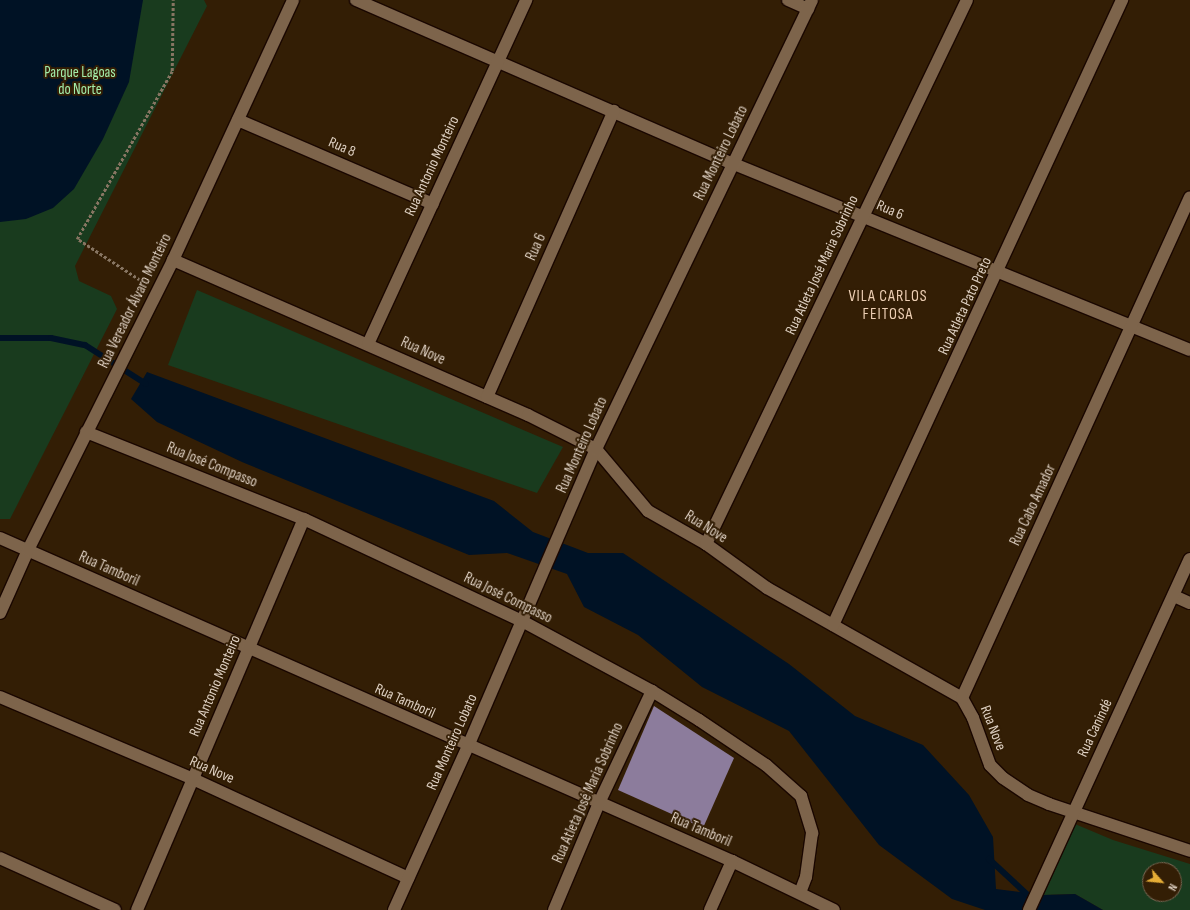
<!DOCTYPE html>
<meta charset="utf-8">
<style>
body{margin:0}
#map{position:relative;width:1190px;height:910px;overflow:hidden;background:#331e05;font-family:"Sofia Sans Condensed",sans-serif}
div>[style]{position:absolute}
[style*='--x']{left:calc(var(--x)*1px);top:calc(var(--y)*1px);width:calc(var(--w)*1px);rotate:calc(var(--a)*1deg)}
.green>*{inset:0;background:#193b1e}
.water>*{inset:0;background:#001225}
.stream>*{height:6px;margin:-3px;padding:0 3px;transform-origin:3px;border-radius:3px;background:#001225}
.building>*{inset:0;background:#8c7c9c}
.path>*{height:2.5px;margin-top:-1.25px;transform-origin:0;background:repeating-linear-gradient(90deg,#877562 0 3px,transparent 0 5px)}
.roads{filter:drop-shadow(1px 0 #1a0700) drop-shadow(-1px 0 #1a0700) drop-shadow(0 1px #1a0700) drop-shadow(0 -1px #1a0700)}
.minor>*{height:12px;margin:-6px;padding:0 6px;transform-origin:6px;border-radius:6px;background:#7d644b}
span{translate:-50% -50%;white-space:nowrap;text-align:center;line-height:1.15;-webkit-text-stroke:4px #331e05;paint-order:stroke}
.park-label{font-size:15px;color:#a3ecaa}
.street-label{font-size:15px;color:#ded0c2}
.neighbourhood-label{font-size:16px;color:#ecceb3;letter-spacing:1px}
.north{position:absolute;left:1142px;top:862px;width:40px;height:40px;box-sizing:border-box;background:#331e05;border:1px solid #776551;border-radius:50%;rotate:117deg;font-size:11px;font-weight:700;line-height:16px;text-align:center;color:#ded0c2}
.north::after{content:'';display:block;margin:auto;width:14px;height:18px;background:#e5ad36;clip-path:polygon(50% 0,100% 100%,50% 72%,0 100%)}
</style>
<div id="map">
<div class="green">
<div style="clip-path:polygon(0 0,204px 0,207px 6px,75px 266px,79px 281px,111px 296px,117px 309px,10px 519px,0 519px)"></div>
<div style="clip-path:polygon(197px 290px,563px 447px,537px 493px,168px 365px)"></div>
<div style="clip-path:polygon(evenodd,1075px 824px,1113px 840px,1190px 864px,1190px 910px,1103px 910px,1075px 894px,1043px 895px,1075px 824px,1150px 870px,1174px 870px,1174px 894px,1150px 894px,1150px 870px)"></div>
</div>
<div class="water">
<div style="clip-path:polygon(0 0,143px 0,129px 82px,103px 139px,74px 189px,53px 208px,26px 219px,0 222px)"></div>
<div style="clip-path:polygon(147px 372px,494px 501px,533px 532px,588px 553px,623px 553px,789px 664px,855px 716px,923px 745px,969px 795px,993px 837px,996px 889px,1043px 895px,1075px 894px,1103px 910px,985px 910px,952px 899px,879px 845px,789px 731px,702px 687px,638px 635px,584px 607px,567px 574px,507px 553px,469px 555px,242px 462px,157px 422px,131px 399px)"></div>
</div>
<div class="stream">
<div style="--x:0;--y:338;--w:51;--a:0"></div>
<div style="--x:51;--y:338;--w:35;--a:12"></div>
<div style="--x:85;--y:345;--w:72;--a:32.6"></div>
<div style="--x:989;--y:859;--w:57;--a:42.9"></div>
</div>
<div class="building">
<div style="clip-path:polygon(654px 706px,734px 758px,703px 828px,618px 790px)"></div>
</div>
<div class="path">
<div style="--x:144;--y:283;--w:80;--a:-146.7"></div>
<div style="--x:77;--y:239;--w:193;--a:-60.5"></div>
<div style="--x:172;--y:71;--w:71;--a:-89.2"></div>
</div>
<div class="roads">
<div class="minor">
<div style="--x:356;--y:0;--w:412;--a:23.5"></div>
<div style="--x:734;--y:164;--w:492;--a:22.2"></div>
<div style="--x:788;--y:0;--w:22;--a:24"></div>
<div style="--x:238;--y:120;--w:212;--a:23.3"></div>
<div style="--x:173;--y:260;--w:387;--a:23.6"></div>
<div style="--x:528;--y:415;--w:76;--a:26.6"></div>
<div style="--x:596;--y:449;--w:81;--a:50"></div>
<div style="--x:648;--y:511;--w:67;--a:29.6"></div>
<div style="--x:706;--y:544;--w:75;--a:35.8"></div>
<div style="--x:767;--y:588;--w:224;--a:29.4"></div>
<div style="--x:962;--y:698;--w:23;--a:61"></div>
<div style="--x:973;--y:718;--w:50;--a:70.1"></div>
<div style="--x:990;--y:765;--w:18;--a:45"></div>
<div style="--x:1003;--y:778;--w:30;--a:34"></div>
<div style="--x:1028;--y:795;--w:23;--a:23"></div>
<div style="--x:1049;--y:804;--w:149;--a:18.4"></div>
<div style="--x:368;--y:344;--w:379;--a:-65.3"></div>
<div style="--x:487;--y:397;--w:313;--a:-66.1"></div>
<div style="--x:86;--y:432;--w:235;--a:21.8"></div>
<div style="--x:304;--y:519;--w:241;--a:25.1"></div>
<div style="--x:522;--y:621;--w:148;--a:28.3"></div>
<div style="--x:652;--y:691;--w:55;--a:31.7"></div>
<div style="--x:699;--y:720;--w:81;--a:33.9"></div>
<div style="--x:766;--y:765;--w:47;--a:41.5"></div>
<div style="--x:801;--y:796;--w:39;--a:73"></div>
<div style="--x:812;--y:833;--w:44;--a:97.8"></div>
<div style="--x:806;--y:877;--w:17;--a:111"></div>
<div style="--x:0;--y:538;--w:800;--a:23.81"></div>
<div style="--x:732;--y:861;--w:113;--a:25.7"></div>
<div style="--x:706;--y:544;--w:603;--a:-64.37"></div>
<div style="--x:1174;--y:596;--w:17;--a:24"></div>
<div style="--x:0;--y:613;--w:69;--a:-66"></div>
<div style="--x:28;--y:550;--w:324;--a:-63.4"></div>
<div style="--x:173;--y:260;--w:286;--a:-65.2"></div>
<div style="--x:833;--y:625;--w:689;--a:-65.18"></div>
<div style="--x:0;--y:697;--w:210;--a:23"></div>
<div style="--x:193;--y:779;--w:237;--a:24.7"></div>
<div style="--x:962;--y:698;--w:550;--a:-65.53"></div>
<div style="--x:0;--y:858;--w:126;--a:24.3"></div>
<div style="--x:137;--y:910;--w:425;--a:-66.9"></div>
<div style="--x:394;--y:910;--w:180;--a:-65.7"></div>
<div style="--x:468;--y:746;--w:323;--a:-66.7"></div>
<div style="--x:596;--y:449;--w:498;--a:-64.3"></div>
<div style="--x:554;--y:910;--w:116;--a:-67.2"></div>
<div style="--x:599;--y:803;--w:124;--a:-64.7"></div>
<div style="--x:710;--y:910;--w:54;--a:-65.8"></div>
<div style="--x:1029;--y:910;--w:386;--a:-65.4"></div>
</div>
</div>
<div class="park-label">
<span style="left:80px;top:81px">Parque Lagoas<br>do Norte</span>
</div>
<div class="street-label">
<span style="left:342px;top:147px;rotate:23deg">Rua 8</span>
<span style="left:721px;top:153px;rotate:-64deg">Rua Monteiro Lobato</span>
<span style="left:432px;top:166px;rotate:-65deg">Rua Antonio Monteiro</span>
<span style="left:890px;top:210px;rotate:23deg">Rua 6</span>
<span style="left:536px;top:247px;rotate:-66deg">Rua 6</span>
<span style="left:822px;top:265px;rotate:-65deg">Rua Atleta José Maria Sobrinho</span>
<span style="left:135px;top:301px;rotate:-64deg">Rua Vereador Álvaro Monteiro</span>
<span style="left:965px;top:306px;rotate:-65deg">Rua Atleta Pato Preto</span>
<span style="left:423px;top:351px;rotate:24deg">Rua Nove</span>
<span style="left:582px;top:445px;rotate:-66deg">Rua Monteiro Lobato</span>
<span style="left:212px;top:465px;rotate:22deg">Rua José Compasso</span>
<span style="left:1033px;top:505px;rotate:-65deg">Rua Cabo Amador</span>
<span style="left:706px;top:527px;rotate:32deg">Rua Nove</span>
<span style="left:109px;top:569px;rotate:24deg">Rua Tamboril</span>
<span style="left:508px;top:598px;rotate:26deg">Rua José Compasso</span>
<span style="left:215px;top:686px;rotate:-67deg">Rua Antonio Monteiro</span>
<span style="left:405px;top:701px;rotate:24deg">Rua Tamboril</span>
<span style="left:993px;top:728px;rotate:69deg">Rua Nove</span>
<span style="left:1095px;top:728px;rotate:-65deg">Rua Canindé</span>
<span style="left:452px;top:742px;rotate:-66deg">Rua Monteiro Lobato</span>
<span style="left:212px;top:770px;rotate:24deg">Rua Nove</span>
<span style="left:588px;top:793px;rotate:-66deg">Rua Atleta José Maria Sobrinho</span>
<span style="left:701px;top:830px;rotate:23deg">Rua Tamboril</span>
</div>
<div class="neighbourhood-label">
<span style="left:888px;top:306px">VILA CARLOS<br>FEITOSA</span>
</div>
<div class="north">N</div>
</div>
